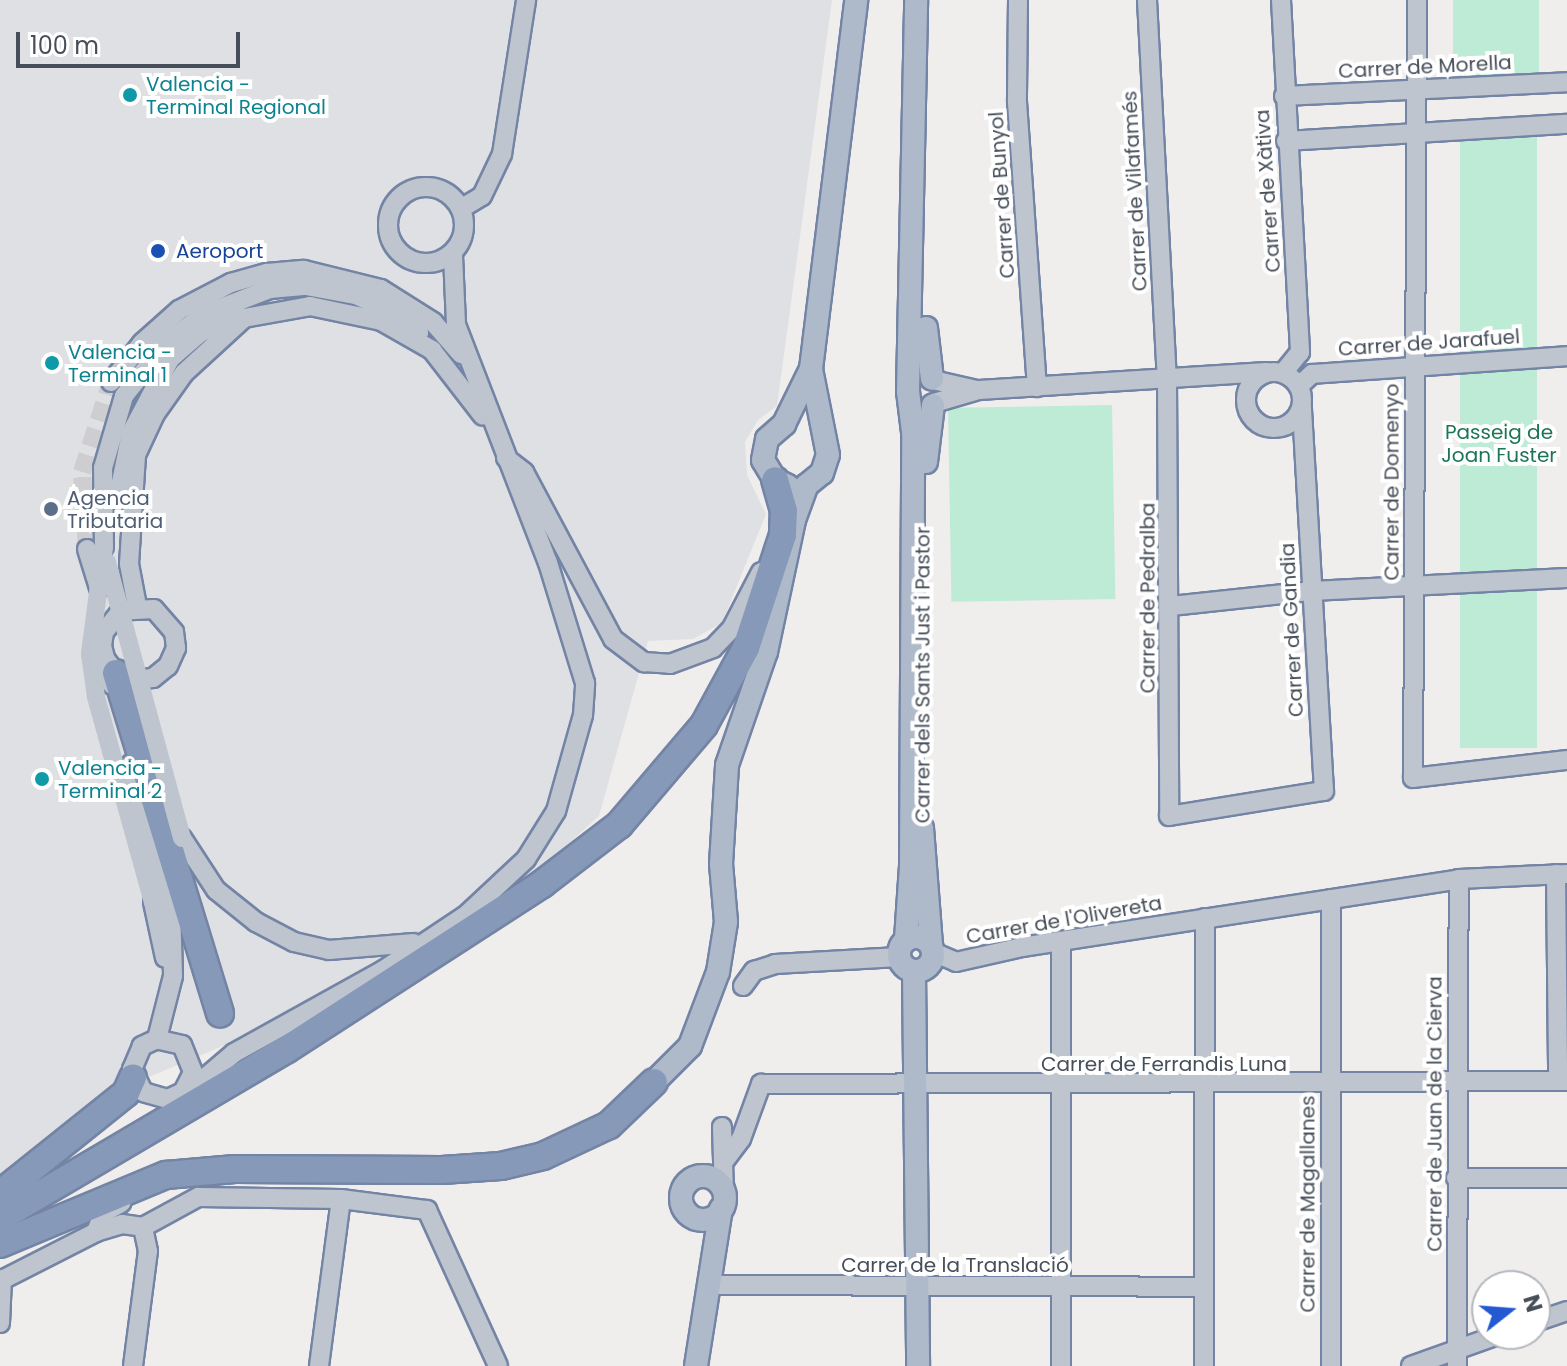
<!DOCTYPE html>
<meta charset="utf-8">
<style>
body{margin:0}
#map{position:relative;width:1567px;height:1366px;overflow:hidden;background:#f0eded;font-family:Poppins,sans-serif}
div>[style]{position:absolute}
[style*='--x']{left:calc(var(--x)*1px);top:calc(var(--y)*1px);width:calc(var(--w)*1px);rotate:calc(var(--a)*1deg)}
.airport>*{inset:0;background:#dfe0e4}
.green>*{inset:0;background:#bdebd5;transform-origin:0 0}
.minor-tunnel>*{height:18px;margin-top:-9px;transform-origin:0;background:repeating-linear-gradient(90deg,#cecdcf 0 18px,transparent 0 27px)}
.roads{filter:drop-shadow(2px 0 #7384a5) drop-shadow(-2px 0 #7384a5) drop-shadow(0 2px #7384a5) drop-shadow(0 -2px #7384a5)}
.minor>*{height:18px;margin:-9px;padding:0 9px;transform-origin:9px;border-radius:9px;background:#bec5ce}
.minor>.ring{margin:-9px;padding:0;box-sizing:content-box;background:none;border:18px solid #bec5ce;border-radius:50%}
.major>*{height:22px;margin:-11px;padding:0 11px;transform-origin:11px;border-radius:11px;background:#aeb9ca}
.major>.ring{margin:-11px;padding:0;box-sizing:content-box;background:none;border:22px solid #aeb9ca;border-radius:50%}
.highway>*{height:26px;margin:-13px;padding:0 13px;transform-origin:13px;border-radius:13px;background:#8799b9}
.minor-bridge>*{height:18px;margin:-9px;padding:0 9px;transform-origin:9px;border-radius:9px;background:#bec5ce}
.dots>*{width:22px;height:22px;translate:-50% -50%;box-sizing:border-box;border:4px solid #fff;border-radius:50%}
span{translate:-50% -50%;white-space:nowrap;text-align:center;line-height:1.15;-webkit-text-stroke:8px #fff;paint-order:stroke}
.street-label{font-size:20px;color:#464e59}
.culture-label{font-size:20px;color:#0d838f}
.left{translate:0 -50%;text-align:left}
.transit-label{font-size:20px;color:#164399}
.park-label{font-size:20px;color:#1c7555}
.service-label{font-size:20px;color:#4e5e75}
.north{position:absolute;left:1471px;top:1270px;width:80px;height:80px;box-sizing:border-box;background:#fff;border:2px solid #b5b8bd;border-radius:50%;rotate:73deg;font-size:22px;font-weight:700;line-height:32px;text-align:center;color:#464e59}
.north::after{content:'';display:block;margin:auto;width:28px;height:36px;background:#2459d2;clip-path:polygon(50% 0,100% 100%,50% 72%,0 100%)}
.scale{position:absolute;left:16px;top:32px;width:224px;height:36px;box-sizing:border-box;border:4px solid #464e59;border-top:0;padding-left:10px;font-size:24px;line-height:28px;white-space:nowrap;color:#464e59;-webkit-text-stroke:6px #fff;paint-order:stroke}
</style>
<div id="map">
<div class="airport">
<div style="clip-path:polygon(0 0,832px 0,777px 406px,758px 420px,745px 442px,747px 475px,766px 514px,722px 623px,693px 639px,648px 641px,599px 816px,514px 893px,392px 975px,99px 1098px,0 1181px)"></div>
</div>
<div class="green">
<div style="left:1453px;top:0;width:86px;height:77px"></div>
<div style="left:1537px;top:135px;width:613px;height:77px;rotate:90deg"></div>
<div style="left:1112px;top:405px;width:194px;height:164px;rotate:89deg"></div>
</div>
<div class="minor-tunnel">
<div style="--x:87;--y:549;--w:77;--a:-93.7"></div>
<div style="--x:82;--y:472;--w:95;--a:-72.1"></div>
</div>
<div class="roads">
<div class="minor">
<div style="--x:1018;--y:0;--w:102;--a:90.6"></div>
<div style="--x:1017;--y:102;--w:286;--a:86"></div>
<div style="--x:1147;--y:0;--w:380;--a:87"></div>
<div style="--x:1167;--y:379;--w:437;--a:89.7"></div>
<div style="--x:1169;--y:816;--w:157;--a:-9.2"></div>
<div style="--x:1324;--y:791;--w:386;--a:-93.3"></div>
<div style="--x:1281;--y:0;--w:353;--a:86.9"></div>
<div style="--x:1300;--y:352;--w:27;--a:129"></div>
<div style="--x:1417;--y:0;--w:778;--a:90.29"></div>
<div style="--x:1413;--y:778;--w:155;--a:-6.7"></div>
<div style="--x:1284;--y:96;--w:283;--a:-2.8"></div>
<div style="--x:1286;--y:141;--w:282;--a:-3.5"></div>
<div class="ring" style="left:388px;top:187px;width:58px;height:58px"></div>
<div style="--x:462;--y:208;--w:23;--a:-31"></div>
<div style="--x:482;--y:196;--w:47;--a:-64.5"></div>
<div style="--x:502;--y:154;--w:156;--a:-81.1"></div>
<div class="ring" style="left:1246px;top:372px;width:38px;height:38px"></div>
<div style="--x:933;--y:380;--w:45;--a:12.8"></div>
<div style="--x:111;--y:382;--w:50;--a:-51.5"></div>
<div style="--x:142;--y:343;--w:50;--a:-41.7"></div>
<div style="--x:179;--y:310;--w:59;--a:-27.4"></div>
<div style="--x:231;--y:283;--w:37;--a:-16"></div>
<div style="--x:267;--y:273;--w:37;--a:-5"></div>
<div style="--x:304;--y:270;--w:79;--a:13.9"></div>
<div style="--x:381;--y:289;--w:62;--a:32.4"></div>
<div style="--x:433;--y:322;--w:43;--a:48.8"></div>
<div style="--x:1299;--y:386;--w:18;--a:-43"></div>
<div style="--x:1312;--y:374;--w:256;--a:-4"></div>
<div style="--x:934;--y:403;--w:47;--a:-16.1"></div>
<div style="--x:979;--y:390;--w:288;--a:-3.6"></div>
<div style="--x:506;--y:458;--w:23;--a:38"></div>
<div style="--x:524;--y:472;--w:189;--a:61.9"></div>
<div style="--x:613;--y:639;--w:39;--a:37"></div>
<div style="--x:644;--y:662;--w:26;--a:4"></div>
<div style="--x:670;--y:664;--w:46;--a:-20.4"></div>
<div style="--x:713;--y:648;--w:28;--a:-46"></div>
<div style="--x:732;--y:628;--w:63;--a:-62.6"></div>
<div style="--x:119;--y:492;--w:60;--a:-78.5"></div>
<div style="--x:131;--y:433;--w:84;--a:-62.2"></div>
<div style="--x:170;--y:359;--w:40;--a:-41"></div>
<div style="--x:200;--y:333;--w:42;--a:-27.2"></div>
<div style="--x:104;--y:547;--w:79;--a:-90.7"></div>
<div style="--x:103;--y:468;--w:75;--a:-73.7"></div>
<div style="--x:124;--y:396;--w:69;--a:-51.5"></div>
<div style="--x:167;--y:342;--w:47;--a:-36.4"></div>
<div style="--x:205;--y:314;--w:70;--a:-21"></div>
<div style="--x:270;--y:289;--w:36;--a:-5"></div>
<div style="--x:306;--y:286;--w:51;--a:10.2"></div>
<div style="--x:356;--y:295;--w:40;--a:25"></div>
<div style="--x:392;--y:312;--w:34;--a:37"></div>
<div style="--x:87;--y:549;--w:41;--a:72.9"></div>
<div style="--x:137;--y:606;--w:43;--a:-100.8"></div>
<div style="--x:129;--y:564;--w:109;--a:-86.3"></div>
<div style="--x:136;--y:455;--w:45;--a:-65.1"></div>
<div style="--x:155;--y:414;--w:50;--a:-54.7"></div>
<div style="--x:184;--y:373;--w:81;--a:-42.5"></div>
<div style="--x:244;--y:318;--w:67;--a:-10.3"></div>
<div style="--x:310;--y:306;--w:73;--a:11.9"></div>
<div style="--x:381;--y:321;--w:59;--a:29.6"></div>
<div style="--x:432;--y:350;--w:83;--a:52.3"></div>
<div style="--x:1171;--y:606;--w:142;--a:-6.1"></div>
<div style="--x:1312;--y:591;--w:255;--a:-2.9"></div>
<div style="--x:106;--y:660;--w:16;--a:52"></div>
<div style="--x:116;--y:673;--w:19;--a:21"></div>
<div style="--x:134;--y:680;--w:19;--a:-6"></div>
<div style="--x:153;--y:678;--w:19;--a:-39"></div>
<div style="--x:168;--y:666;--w:20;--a:-66"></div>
<div style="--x:176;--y:648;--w:16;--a:-97"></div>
<div style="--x:174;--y:632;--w:30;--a:-131"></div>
<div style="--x:154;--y:609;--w:33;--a:177"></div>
<div style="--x:121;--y:611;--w:27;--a:129"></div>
<div style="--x:104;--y:632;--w:14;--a:98"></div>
<div style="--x:102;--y:646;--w:40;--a:75.6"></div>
<div style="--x:131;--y:764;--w:148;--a:74.4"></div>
<div style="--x:171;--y:907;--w:69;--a:88.3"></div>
<div style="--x:173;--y:976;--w:65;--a:104.3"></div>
<div style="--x:182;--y:838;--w:62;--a:56.8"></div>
<div style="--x:216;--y:890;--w:51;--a:38.7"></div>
<div style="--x:256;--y:922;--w:43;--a:27.8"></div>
<div style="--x:294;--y:942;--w:36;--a:13"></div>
<div style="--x:329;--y:950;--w:85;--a:-4.7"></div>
<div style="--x:1556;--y:874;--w:207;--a:89.4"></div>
<div style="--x:153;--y:902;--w:57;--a:77.9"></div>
<div style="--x:1061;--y:941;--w:425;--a:90"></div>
<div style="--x:933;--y:952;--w:25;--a:23"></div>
<div style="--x:956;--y:962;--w:68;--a:-12.8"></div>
<div style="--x:1022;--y:947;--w:442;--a:-8.8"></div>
<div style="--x:1459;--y:879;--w:108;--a:-2.7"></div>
<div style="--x:743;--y:986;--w:19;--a:-54"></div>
<div style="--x:754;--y:971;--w:22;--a:-18"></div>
<div style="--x:775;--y:964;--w:124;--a:-3.2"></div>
<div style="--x:184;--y:1090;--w:20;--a:-63"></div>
<div style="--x:193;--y:1072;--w:29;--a:-112"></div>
<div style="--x:182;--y:1045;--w:26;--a:-167"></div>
<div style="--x:157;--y:1039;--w:17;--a:155"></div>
<div style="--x:142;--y:1046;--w:25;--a:113"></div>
<div style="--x:132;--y:1069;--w:25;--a:64"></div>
<div style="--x:143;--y:1092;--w:26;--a:16"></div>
<div style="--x:168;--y:1099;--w:29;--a:-25"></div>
<div style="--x:194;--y:1087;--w:52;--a:-40.4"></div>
<div style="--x:234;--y:1053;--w:169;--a:-29"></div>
<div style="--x:382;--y:971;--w:101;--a:-33.7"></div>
<div style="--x:466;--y:915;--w:82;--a:-43"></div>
<div style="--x:526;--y:859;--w:57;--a:-58"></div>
<div style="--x:556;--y:811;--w:100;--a:-74.3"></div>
<div style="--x:583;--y:715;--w:32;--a:-86"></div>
<div style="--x:585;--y:683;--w:126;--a:-107.1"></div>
<div style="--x:548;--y:563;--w:256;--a:-111.1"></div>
<div style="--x:456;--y:324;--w:70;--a:-92.5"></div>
<div style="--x:722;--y:1127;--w:69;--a:88.3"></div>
<div style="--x:725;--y:1160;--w:26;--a:-53"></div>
<div style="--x:741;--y:1139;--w:59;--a:-70"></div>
<div style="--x:761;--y:1084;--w:806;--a:-0.21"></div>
<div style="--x:1456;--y:1178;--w:111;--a:0"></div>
<div style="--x:143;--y:1227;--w:63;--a:-28.6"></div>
<div style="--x:198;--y:1197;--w:143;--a:0.8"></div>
<div style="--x:341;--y:1199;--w:87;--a:7.3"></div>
<div style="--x:427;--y:1210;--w:171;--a:65.5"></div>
<div style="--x:96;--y:1232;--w:20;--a:-70"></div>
<div style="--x:103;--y:1213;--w:21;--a:-29"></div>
<div style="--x:0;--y:1281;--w:108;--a:-27"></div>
<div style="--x:96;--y:1232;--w:27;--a:-17"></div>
<div style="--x:122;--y:1224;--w:21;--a:8"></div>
<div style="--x:707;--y:1285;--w:496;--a:0.2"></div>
<div style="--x:1535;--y:1322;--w:34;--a:-19"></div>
<div style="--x:0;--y:1323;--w:44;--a:-87.4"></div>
<div style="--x:133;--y:1366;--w:116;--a:-82.6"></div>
<div style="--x:148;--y:1251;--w:25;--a:-102"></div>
<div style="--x:319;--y:1366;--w:168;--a:-82.5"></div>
<div style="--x:1204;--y:1366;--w:448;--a:-89.9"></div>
<div style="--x:1331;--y:1366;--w:467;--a:-90"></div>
<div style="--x:1411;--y:1366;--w:96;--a:-19.6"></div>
<div style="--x:1457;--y:1366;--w:487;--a:-89.8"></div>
</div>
<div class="major">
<div style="--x:926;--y:328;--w:51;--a:83.3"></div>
<div style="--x:926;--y:462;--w:57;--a:-83"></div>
<div style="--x:788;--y:486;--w:14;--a:-155"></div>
<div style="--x:775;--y:480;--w:23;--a:-121"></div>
<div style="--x:763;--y:460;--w:21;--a:-79"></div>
<div style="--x:767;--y:439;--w:23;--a:-41"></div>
<div style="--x:784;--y:424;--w:61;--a:-63.9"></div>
<div style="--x:922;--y:828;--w:118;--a:85.6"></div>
<div class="ring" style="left:899px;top:937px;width:12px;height:12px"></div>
<div style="--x:906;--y:939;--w:73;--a:-86.1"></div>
<div style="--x:911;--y:866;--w:434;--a:-89.7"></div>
<div style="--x:913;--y:432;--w:41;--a:-97"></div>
<div style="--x:908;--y:391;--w:391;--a:-88.8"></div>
<div style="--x:914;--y:971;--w:395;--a:89.4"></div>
<div style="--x:654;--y:1082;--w:51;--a:-45"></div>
<div style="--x:690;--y:1046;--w:79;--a:-69.3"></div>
<div style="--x:718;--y:972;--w:51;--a:-80.9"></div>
<div style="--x:726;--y:922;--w:58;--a:-94.9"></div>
<div style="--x:721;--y:864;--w:99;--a:-86.5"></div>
<div style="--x:727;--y:765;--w:120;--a:-71"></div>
<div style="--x:766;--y:652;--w:135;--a:-78"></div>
<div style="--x:794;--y:520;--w:37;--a:-70"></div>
<div style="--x:807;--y:485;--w:19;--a:-39"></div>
<div style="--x:822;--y:473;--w:19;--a:-72"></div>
<div style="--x:828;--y:455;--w:88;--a:-101.2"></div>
<div style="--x:811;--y:369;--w:372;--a:-83"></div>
<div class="ring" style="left:681px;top:1176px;width:22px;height:22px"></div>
<div style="--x:696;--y:1366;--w:159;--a:-81"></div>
</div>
<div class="highway">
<div style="--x:116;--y:673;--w:356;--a:73"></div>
<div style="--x:0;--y:1194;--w:161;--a:-38.7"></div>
<div style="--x:126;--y:1093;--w:17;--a:-66"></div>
<div style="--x:0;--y:1218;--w:333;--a:-30.5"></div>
<div style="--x:287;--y:1049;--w:304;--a:-32.9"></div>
<div style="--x:542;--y:884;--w:97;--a:-37.5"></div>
<div style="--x:619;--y:825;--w:131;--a:-49.6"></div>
<div style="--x:704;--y:725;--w:88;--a:-61.4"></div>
<div style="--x:746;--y:648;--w:119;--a:-71.9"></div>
<div style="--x:783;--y:535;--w:24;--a:-88"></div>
<div style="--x:784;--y:511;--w:32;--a:-106"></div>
<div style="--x:0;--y:1244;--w:180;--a:-22.6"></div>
<div style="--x:166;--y:1175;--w:69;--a:-5"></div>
<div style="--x:235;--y:1169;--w:207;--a:0.3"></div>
<div style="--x:442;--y:1170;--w:59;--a:-3.9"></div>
<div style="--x:501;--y:1166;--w:43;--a:-13.4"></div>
<div style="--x:543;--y:1156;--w:73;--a:-25.2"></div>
<div style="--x:609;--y:1125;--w:62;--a:-43.7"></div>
</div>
</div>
<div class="minor-bridge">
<div style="--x:104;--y:547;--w:108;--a:97.5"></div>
<div style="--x:90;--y:654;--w:43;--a:82.1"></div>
<div style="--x:96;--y:697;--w:213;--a:74.5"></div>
<div style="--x:107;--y:562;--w:286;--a:74.8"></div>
</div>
<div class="dots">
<div style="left:130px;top:95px;background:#0f9aa8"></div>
<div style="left:158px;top:251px;background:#1a4fb4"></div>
<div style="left:52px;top:363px;background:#0f9aa8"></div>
<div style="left:51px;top:509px;background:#5c6f8a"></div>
<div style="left:42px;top:779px;background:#0f9aa8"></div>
</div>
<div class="street-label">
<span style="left:1425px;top:67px;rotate:-3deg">Carrer de Morella</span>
<span style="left:1135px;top:191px;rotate:-93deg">Carrer de Vilafamés</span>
<span style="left:1268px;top:191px;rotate:-94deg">Carrer de Xàtiva</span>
<span style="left:1002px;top:195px;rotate:-94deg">Carrer de Bunyol</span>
<span style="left:1429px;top:343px;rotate:-4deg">Carrer de Jarafuel</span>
<span style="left:1392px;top:482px;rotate:-90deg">Carrer de Domenyo</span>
<span style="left:1148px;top:598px;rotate:-90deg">Carrer de Pedralba</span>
<span style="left:1292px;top:630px;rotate:-93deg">Carrer de Gandia</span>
<span style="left:923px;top:675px;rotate:-90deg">Carrer dels Sants Just i Pastor</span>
<span style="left:1064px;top:920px;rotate:-10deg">Carrer de l'Olivereta</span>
<span style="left:1164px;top:1064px">Carrer de Ferrandis Luna</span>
<span style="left:1435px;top:1114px;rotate:-90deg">Carrer de Juan de la Cierva</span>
<span style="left:1308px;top:1204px;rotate:-90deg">Carrer de Magallanes</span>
<span style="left:955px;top:1265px">Carrer de la Translació</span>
</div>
<div class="culture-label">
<span class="left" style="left:146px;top:96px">Valencia -<br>Terminal Regional</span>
<span class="left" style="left:68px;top:364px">Valencia -<br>Terminal 1</span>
<span class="left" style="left:58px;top:780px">Valencia -<br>Terminal 2</span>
</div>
<div class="transit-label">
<span class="left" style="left:176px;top:251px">Aeroport</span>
</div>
<div class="park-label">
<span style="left:1499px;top:444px">Passeig de<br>Joan Fuster</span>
</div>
<div class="service-label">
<span class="left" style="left:67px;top:510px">Agencia<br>Tributaria</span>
</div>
<div class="north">N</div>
<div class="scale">100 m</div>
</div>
